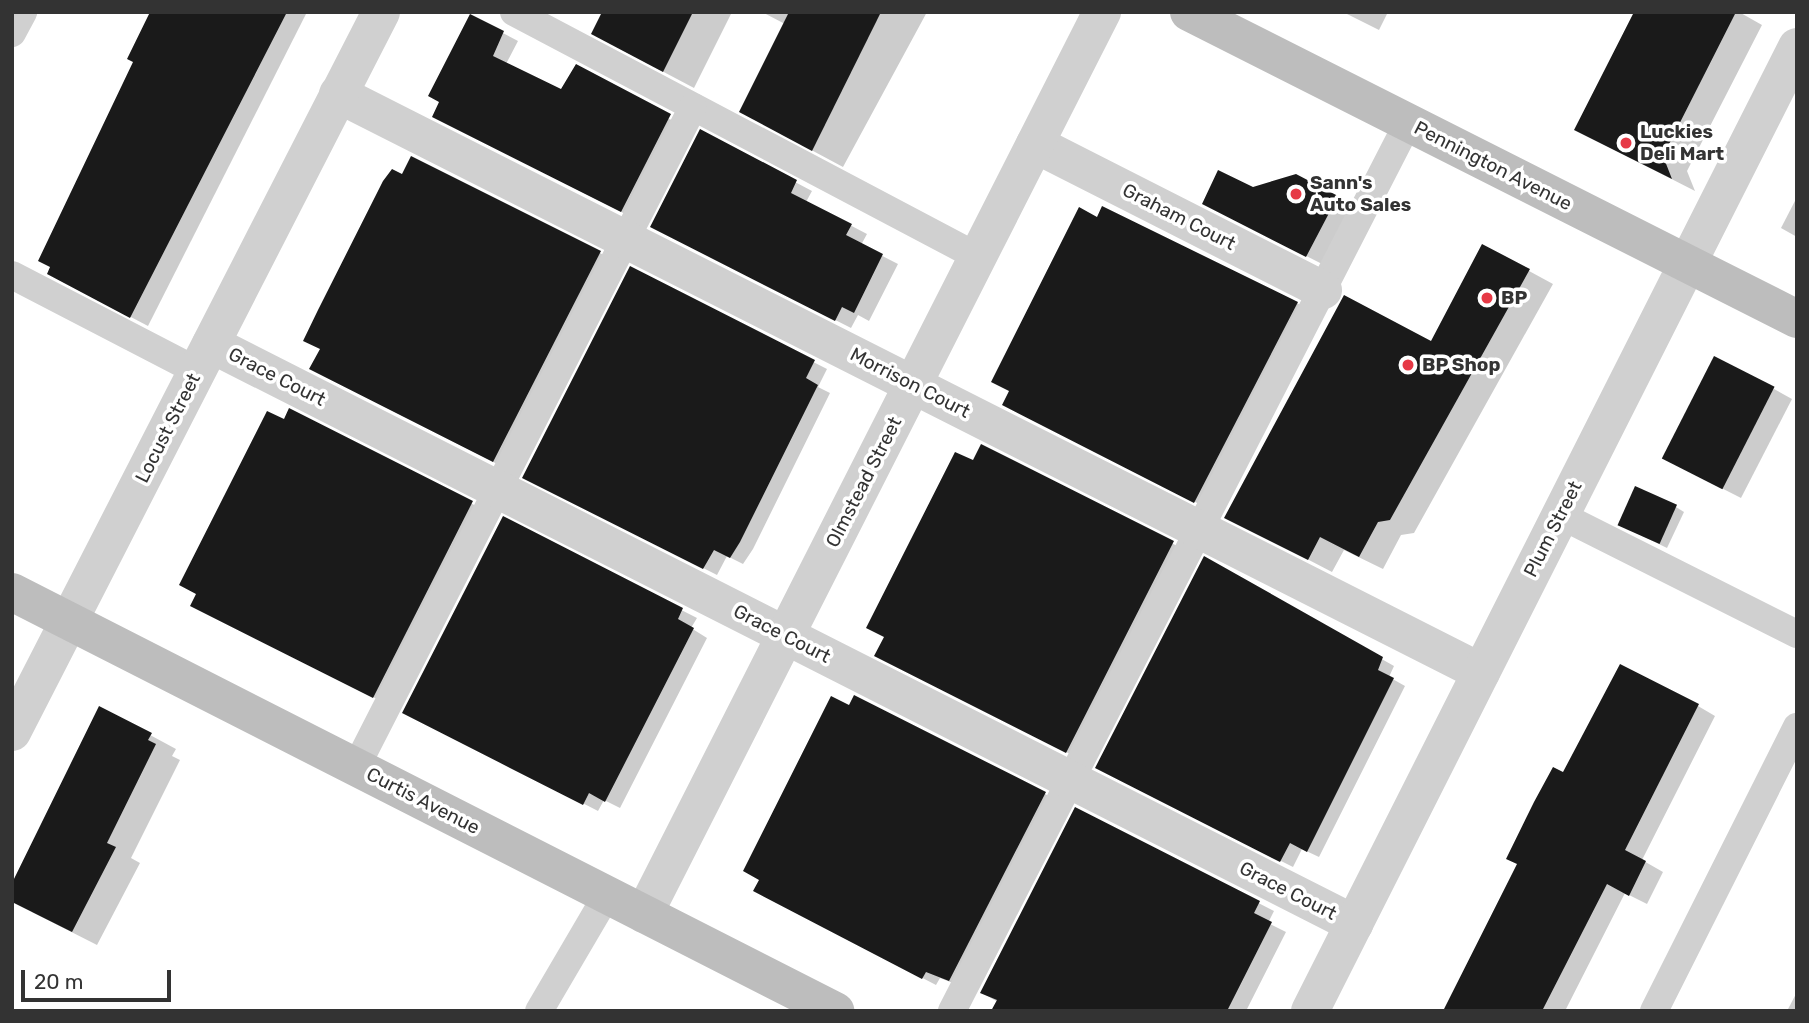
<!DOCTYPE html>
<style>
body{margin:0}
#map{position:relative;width:1809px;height:1023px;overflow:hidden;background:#fff;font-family:Rubik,sans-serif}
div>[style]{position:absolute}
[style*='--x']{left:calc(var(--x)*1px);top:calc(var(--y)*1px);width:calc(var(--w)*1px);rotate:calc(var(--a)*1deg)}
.shadow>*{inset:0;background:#0003}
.building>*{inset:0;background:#1a1a1a;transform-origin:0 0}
.service>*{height:28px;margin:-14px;padding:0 14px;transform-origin:14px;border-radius:14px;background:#d0d0d0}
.minor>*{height:38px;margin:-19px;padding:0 19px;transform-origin:19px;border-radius:19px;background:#d0d0d0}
.secondary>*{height:38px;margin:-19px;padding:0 19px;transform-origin:19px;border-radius:19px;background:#bdbdbd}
.dots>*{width:19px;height:19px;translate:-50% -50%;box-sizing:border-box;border:4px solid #fff;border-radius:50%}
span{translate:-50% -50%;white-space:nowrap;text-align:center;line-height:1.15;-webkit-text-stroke:7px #fff;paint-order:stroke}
.poi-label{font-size:19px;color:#333;font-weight:700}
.left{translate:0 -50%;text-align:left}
.street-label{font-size:19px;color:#333}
.frame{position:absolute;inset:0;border:14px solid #333;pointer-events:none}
.scale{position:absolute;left:21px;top:970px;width:150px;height:32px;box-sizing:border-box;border:4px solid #333;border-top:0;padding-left:9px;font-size:21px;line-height:24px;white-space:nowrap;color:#333;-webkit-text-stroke:5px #fff;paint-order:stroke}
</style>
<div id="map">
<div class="shadow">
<div style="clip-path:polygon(159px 12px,307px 12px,148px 326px,66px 283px)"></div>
<div style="clip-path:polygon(603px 12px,732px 12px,694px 88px,624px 51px)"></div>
<div style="clip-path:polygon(762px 12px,927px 12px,843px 167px,772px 129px,785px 24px)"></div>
<div style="clip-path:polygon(1343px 12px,1388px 12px,1379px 30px)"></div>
<div style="clip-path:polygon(1636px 12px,1739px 12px,1762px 25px,1687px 171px,1695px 191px,1601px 143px)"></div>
<div style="clip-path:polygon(471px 16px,518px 41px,506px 64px,561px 91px,684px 123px,635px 219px,448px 124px)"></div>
<div style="clip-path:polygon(701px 132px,812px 191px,806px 202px,867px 234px,861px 245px,898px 264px,869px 321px,858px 315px,851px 328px,668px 235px)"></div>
<div style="clip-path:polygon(1253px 189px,1337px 198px,1355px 208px,1324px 265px,1222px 213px)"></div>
<div style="clip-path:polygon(1797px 197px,1797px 237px,1781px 228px)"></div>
<div style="clip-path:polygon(1483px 246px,1553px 284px,1414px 533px,1401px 535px,1383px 569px,1344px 550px,1332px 572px,1226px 517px,1344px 297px,1432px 343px)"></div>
<div style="clip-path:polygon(600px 253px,612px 260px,505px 468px,324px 376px,322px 349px)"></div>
<div style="clip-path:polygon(631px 269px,827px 369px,818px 387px,830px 393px,753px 549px,743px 564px,727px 556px,717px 575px,537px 484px)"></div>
<div style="clip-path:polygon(1297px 303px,1312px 312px,1211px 510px,1019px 413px)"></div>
<div style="clip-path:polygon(1774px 389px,1792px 399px,1741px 498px,1682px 468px)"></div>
<div style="clip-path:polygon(290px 411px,486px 511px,387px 704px,206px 613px,198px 594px)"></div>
<div style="clip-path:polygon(982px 446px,1187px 551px,1080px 759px,890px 663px,886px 637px)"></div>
<div style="clip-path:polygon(1676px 507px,1684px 512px,1667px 548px,1628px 529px)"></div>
<div style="clip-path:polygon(503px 519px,697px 618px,691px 628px,707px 638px,620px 808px,604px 800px,598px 811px,417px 718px)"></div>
<div style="clip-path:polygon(1205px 559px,1394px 666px,1389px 677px,1405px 686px,1319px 857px,1302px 849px,1293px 867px,1109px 774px)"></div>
<div style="clip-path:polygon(1698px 706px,1715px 716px,1642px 860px,1663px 872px,1647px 904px,1625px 893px,1565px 1011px,1445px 1011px,1564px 775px)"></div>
<div style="clip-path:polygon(100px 708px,176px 749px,172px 756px,180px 760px,131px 858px,140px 863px,97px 945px,32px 912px)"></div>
<div style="clip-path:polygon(1045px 794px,1058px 801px,963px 987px,940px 978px,936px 985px,768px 898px)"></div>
<div style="clip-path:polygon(1076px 809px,1274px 911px,1268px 923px,1286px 932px,1246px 1011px,993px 1011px,998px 1002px,982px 993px)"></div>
<div style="clip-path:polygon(1797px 992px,1797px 1011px,1787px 1011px)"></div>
</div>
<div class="building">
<div style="clip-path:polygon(150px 12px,287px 12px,130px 318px,47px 274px,50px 267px,38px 261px,133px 62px,127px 59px)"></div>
<div style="clip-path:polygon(602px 12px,693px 12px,663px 72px,591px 34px)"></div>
<div style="clip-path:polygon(789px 12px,881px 12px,812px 151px,739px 112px)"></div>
<div style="clip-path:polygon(1634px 12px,1736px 12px,1663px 156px,1672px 179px,1574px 130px)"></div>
<div style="clip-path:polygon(470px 14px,504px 31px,493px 56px,561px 89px,576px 64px,671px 114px,621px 212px,432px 117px,439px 102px,428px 96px)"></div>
<div style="clip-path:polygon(700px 129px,797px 180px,791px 193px,852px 224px,846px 235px,883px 254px,854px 313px,842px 307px,835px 321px,650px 227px)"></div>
<div style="clip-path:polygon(411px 156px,601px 251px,493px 462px,309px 369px,320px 349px,303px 341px,318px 310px,383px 181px,392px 169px,402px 174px)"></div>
<div style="clip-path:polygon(1218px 170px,1253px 187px,1296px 174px,1338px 196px,1306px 257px,1202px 204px)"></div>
<div style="clip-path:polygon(1102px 206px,1298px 302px,1194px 503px,1002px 405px,1009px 391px,991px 382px,1079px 207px,1097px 217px)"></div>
<div style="clip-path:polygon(1482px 244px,1530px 269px,1390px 520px,1378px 522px,1359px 557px,1320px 537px,1308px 560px,1224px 518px,1344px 295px,1431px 341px)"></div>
<div style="clip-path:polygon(630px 266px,815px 360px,806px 378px,818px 385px,740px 542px,730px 558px,714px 550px,703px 569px,522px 478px)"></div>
<div style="left:1714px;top:356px;width:68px;height:115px;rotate:27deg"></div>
<div style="clip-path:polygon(289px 408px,473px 501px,373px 698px,190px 606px,196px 594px,179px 585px,267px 411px,284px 419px)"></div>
<div style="clip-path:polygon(981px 444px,1174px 541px,1066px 753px,874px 656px,884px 637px,866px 628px,955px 452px,973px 460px)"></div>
<div style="left:1635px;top:486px;width:46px;height:43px;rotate:24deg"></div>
<div style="clip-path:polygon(503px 516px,683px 608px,678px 619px,694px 628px,605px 802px,589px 793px,583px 805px,402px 713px)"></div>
<div style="clip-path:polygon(1204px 556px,1383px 657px,1378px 670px,1394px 678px,1307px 852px,1290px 843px,1280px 862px,1095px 768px)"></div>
<div style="clip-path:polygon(1620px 664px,1699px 704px,1625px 850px,1646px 861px,1629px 896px,1607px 884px,1542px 1011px,1443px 1011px,1517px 864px,1506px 859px,1534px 802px,1553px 767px,1563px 772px)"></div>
<div style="clip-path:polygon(854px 695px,1046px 792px,949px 981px,926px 972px,922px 979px,753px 891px,759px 880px,743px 871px,831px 696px,849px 705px)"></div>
<div style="clip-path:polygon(99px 706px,152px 733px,148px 740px,156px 744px,107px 843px,116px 847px,72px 932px,12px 902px,12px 883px)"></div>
<div style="clip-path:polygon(1075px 807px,1260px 901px,1254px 913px,1272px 922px,1227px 1011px,991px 1011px,997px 1000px,980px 993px)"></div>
</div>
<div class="service">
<div style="--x:514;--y:12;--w:525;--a:27.83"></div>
<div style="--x:12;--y:33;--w:24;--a:-62"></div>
<div style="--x:12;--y:275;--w:208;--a:27.4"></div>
<div style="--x:1560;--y:515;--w:265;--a:26.7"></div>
<div style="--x:356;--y:767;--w:741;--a:-62.95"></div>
<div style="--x:539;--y:1011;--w:134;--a:-59.6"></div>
<div style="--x:952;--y:1011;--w:998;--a:-62.82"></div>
<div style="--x:1654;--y:1011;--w:318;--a:-63.3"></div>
</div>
<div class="minor">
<div style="--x:338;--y:94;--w:1281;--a:26.83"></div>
<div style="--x:1035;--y:144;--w:323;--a:26.9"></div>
<div style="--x:211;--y:344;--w:1282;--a:26.9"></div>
<div style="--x:12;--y:732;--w:809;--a:-62.86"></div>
<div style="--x:644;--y:914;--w:1012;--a:-63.08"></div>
<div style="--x:1310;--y:1011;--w:1080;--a:-63.2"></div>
</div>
<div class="secondary">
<div style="--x:1189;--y:12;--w:681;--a:26.79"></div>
<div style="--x:12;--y:592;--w:924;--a:26.98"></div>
</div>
<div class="dots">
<div style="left:1626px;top:143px;background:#e63946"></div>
<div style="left:1296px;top:194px;background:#e63946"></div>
<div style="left:1487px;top:298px;background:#e63946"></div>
<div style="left:1408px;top:365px;background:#e63946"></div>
</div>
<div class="poi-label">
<span class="left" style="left:1640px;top:143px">Luckies<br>Deli Mart</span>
<span class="left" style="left:1310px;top:194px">Sann's<br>Auto Sales</span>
<span class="left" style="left:1501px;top:298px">BP</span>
<span class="left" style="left:1422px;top:365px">BP Shop</span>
</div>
<div class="street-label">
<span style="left:1493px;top:166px;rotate:27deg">Pennington Avenue</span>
<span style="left:1179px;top:217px;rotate:27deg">Graham Court</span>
<span style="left:277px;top:377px;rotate:27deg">Grace Court</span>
<span style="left:910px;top:383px;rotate:27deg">Morrison Court</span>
<span style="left:168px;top:428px;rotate:-63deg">Locust Street</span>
<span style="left:864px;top:482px;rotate:-63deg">Olmstead Street</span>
<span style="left:1553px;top:529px;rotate:-63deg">Plum Street</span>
<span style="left:782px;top:634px;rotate:27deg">Grace Court</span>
<span style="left:423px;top:801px;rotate:27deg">Curtis Avenue</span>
<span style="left:1288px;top:891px;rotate:27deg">Grace Court</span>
</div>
<div class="frame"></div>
<div class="scale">20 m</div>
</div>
